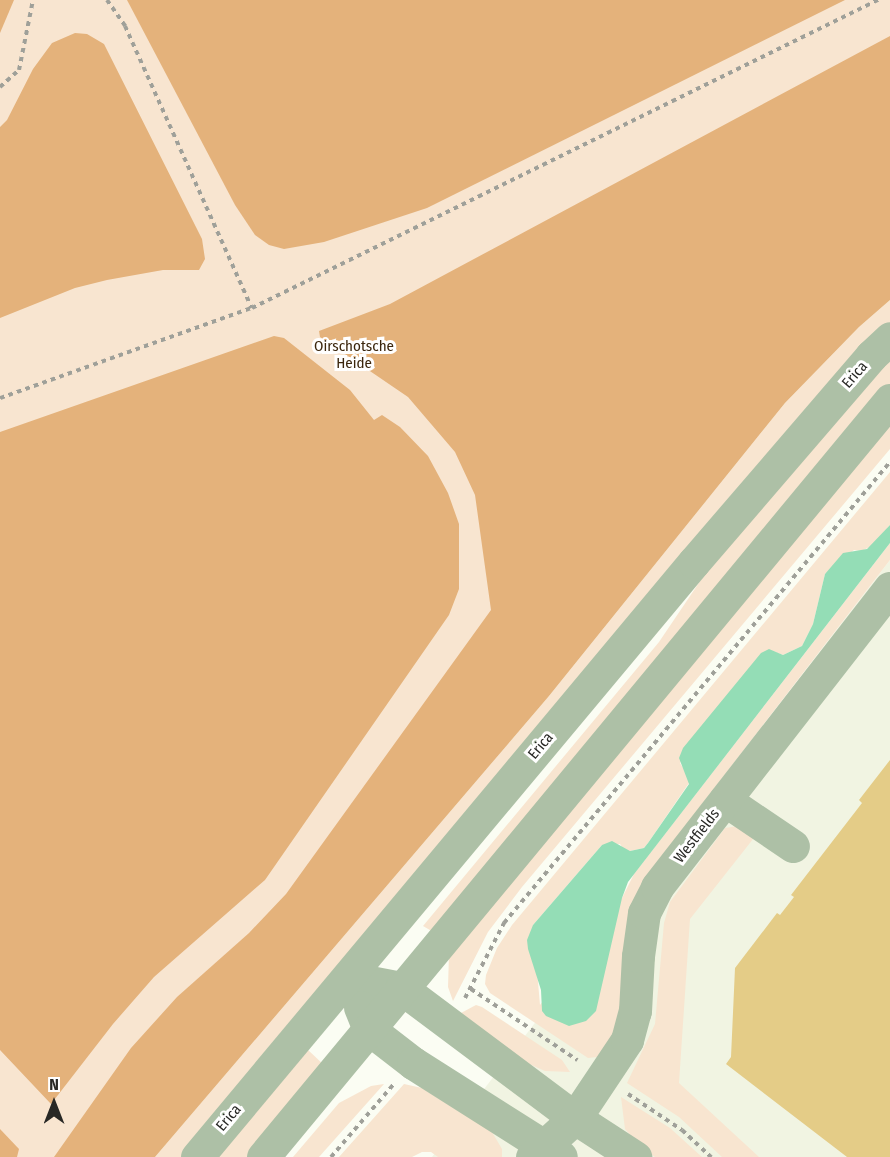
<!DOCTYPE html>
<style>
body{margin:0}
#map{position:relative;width:890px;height:1157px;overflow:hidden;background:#fbfdf3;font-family:"Fira Sans Condensed",sans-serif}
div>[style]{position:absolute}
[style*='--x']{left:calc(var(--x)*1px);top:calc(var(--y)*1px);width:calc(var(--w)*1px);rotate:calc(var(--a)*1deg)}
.built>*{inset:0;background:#f1f4e2}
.green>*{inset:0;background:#f8e5d0}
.forest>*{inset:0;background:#e4b27b}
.water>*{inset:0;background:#94ddb6}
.building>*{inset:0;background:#e4cc87}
.path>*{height:4px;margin-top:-2px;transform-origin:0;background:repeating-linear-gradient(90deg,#9fa099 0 4.5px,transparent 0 9px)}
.minor>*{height:33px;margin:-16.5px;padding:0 16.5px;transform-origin:16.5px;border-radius:16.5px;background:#adc0a6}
span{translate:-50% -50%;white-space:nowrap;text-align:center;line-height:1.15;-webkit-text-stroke:6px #fff;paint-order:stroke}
.park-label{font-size:15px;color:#3b260d}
.street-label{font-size:15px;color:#282825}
.north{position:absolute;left:24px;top:1073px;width:60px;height:60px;-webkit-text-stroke:4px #fff;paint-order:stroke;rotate:0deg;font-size:16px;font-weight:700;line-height:24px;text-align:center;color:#282825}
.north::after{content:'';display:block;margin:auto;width:21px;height:27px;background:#282825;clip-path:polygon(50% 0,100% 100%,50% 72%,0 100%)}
</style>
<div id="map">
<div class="built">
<div style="clip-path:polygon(890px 560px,890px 1157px,432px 1157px)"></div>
</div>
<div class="green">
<div style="clip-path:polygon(0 0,890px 0,890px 292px,802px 370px,146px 1157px,0 1157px)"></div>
<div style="clip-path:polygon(890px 300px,890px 327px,184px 1157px,155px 1157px,549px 696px,785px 403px,859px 327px)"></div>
<div style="clip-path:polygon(890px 351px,890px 388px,435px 933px,423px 926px,659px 642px,738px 525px)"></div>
<div style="clip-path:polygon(890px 415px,890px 449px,522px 887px,488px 932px,453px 1001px,448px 987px,449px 954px)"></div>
<div style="clip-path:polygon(890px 472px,890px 525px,873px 545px,862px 551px,854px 550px,825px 574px,813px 624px,802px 646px,783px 655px,772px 651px,680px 763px,688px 776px,689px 783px,648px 843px,644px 848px,630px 851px,624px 850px,620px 844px,602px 845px,533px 925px,540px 1005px,622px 898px,634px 874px,890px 543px,890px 560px,643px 881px,618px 1031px,597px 1057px,588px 1058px,490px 993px,485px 984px,486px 975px,497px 948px,512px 925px)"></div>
<div style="clip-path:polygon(738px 826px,757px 834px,690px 919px,679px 1083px,759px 1157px,722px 1157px,679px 1117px,627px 1083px,655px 1024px,664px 923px,670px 902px,725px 828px)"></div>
<div style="clip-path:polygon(476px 1005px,482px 1007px,562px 1060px,570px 1072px,545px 1071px,527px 1063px,461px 1013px)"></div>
<div style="clip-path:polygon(307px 1049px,325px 1066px,253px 1157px,207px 1157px)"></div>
<div style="clip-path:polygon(384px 1084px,319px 1157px,293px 1157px,339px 1103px,371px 1086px)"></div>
<div style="clip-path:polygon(404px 1084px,422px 1088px,492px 1132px,502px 1149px,502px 1157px,438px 1157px,431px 1152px,422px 1152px,412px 1157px,339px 1157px)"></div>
<div style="clip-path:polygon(621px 1097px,670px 1128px,702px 1157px,655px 1157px,641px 1147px,625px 1129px)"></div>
</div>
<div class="forest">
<div style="clip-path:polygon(0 0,14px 0,0 33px)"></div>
<div style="clip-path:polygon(127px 0,845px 0,427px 208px,324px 242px,284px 249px,269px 245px,255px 235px,235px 205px)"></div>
<div style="clip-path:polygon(75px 33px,87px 34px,104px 44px,202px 239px,205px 259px,199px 270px,163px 270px,107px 280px,75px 288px,0 318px,0 127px,7px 120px,33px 69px,52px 43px)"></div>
<div style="clip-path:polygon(890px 36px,890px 300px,859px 327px,785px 403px,549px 696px,155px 1157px,54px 1157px,131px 1048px,177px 997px,249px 933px,286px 894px,491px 610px,475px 495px,455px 452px,408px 397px,320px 337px,319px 331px,390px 304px)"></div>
<div style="clip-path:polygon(274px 336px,284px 338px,350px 390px,374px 420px,382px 415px,400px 427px,428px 456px,448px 493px,459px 524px,459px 589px,449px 615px,265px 880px,154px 977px,113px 1024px,51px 1104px,0 1050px,0 432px)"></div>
<div style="clip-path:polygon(0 1129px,19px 1149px,17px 1157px,0 1157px)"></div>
</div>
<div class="water">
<div style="clip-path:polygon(890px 525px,890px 543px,628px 882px,622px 898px,596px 1011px,586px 1021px,569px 1026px,546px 1016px,542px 1011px,541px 990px,528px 949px,527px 940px,533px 925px,602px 845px,612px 841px,630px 851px,644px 848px,648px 843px,689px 784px,679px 758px,683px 748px,761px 653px,769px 649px,783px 655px,802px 646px,813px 624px,825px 574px,843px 553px,867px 549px)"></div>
</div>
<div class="building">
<div style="clip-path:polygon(890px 760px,890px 1157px,847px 1157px,726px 1064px,731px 1057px,735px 968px,777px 913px,780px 915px,794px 897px,791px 895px,862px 803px,859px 800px)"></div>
</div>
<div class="path">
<div style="--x:107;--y:0;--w:32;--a:55"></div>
<div style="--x:125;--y:26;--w:309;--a:65.8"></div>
<div style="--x:0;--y:87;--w:25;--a:-42"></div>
<div style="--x:19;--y:70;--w:71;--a:-78.7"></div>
<div style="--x:0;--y:398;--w:268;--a:-19.7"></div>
<div style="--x:252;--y:308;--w:698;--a:-26.2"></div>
<div style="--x:471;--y:989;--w:128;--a:33.8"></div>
<div style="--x:465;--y:998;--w:85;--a:-62.5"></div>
<div style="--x:504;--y:923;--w:601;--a:-50.06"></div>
<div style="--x:628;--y:1094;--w:65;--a:33.7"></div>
<div style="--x:682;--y:1130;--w:40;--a:43"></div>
<div style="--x:331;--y:1157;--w:95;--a:-49.3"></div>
</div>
<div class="minor">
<div style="--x:725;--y:800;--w:82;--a:34.1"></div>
<div style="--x:349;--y:978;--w:53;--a:10.9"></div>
<div style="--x:401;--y:988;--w:217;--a:36.8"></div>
<div style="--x:575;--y:1118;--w:72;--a:33"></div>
<div style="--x:360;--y:1007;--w:24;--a:68"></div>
<div style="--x:369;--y:1029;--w:56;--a:37.7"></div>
<div style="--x:413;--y:1063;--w:175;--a:32.4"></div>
<div style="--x:197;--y:1157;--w:775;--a:-50.13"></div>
<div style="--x:694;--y:562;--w:272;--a:-49.3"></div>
<div style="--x:871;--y:356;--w:26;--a:-43"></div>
<div style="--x:263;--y:1157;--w:983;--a:-50.37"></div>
<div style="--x:532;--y:1157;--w:58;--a:-42.2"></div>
<div style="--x:575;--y:1118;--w:94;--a:-56.3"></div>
<div style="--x:627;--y:1040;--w:30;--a:-75"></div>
<div style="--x:635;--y:1011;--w:55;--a:-86.9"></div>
<div style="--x:638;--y:956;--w:43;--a:-82.1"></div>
<div style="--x:644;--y:913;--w:29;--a:-63"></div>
<div style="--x:657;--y:887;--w:379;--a:-52.1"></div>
</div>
<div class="park-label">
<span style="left:354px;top:355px">Oirschotsche<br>Heide</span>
</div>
<div class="street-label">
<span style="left:855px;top:375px;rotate:-49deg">Erica</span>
<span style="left:541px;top:746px;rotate:-50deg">Erica</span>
<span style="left:697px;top:836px;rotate:-52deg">Westfields</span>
<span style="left:229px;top:1118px;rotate:-50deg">Erica</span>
</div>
<div class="north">N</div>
</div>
